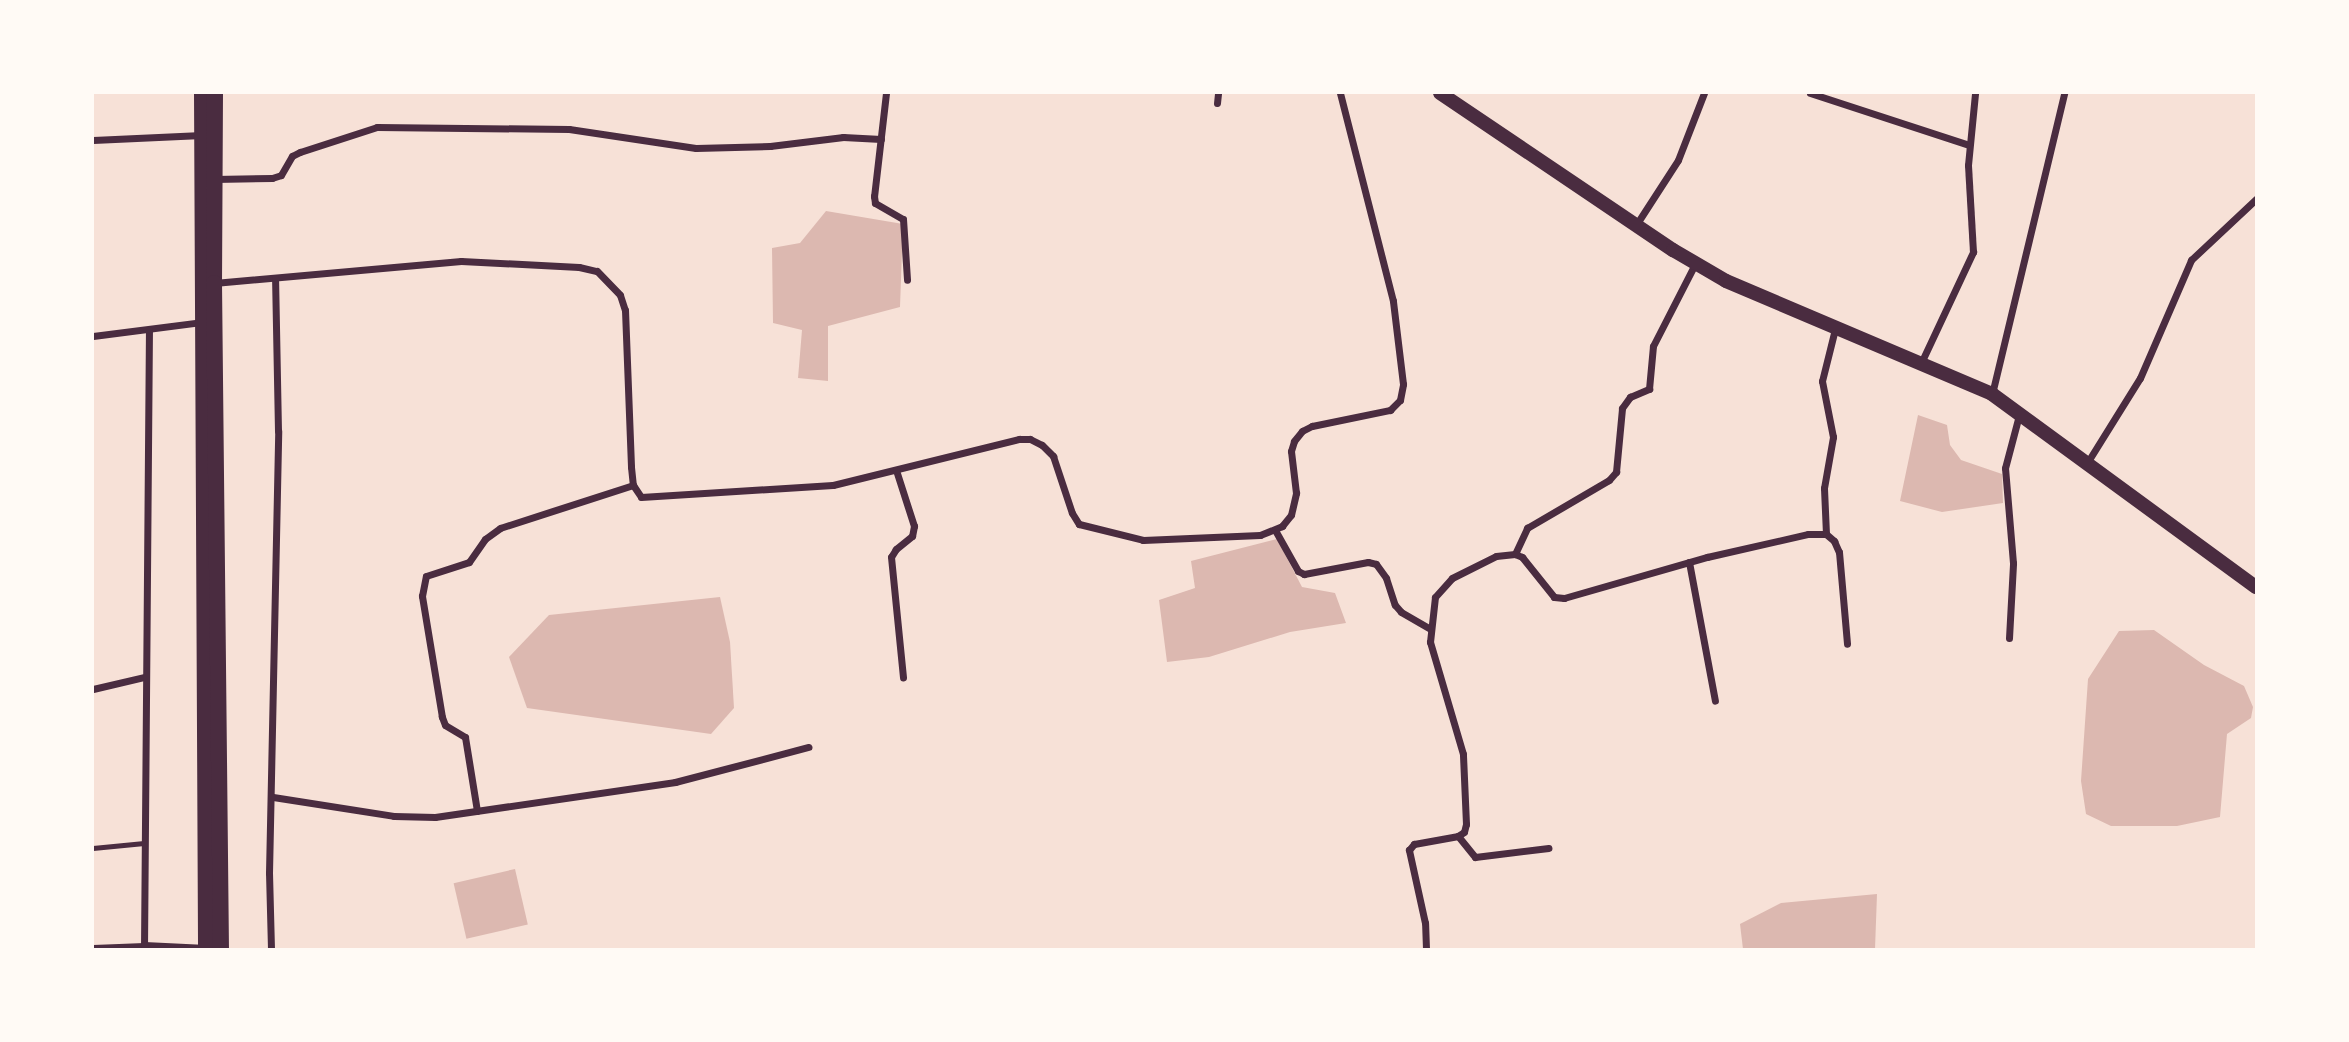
<!DOCTYPE html>
<style>
body{margin:0}
#map{position:relative;width:2349px;height:1042px;overflow:hidden;background:#f7e1d7;font-family:"DM Sans",sans-serif}
div>[style]{position:absolute}
[style*='--x']{left:calc(var(--x)*1px);top:calc(var(--y)*1px);width:calc(var(--w)*1px);rotate:calc(var(--a)*1deg)}
.water>*{inset:0;background:#dcb8b0;transform-origin:0 0}
.service>*{height:4.5px;margin:-2.25px;padding:0 2.25px;transform-origin:2.25px;border-radius:2.25px;background:#4a2c40}
.minor>*{height:7px;margin:-3.5px;padding:0 3.5px;transform-origin:3.5px;border-radius:3.5px;background:#4a2c40}
.secondary>*{height:14px;margin:-7px;padding:0 7px;transform-origin:7px;border-radius:7px;background:#4a2c40}
.trunk>*{height:16px;margin:-8px;padding:0 8px;transform-origin:8px;border-radius:8px;background:#4a2c40}
span{translate:-50% -50%;white-space:nowrap;text-align:center;line-height:1.15;-webkit-text-stroke:6px #fffaf5;paint-order:stroke}
.frame{position:absolute;inset:0;border:94px solid #fffaf5;pointer-events:none}
</style>
<div id="map">
<div class="water">
<div style="clip-path:polygon(826px 211px,903px 224px,900px 307px,828px 326px,828px 381px,798px 378px,802px 330px,773px 323px,772px 248px,800px 243px)"></div>
<div style="clip-path:polygon(1918px 415px,1947px 425px,1950px 445px,1961px 460px,2002px 474px,2003px 503px,1942px 512px,1900px 501px)"></div>
<div style="clip-path:polygon(1277px 539px,1302px 587px,1335px 593px,1346px 623px,1290px 632px,1209px 657px,1167px 662px,1159px 600px,1195px 588px,1191px 561px)"></div>
<div style="clip-path:polygon(720px 597px,730px 642px,734px 708px,711px 734px,527px 708px,509px 657px,549px 615px)"></div>
<div style="clip-path:polygon(2154px 630px,2204px 665px,2244px 686px,2253px 707px,2251px 718px,2227px 734px,2220px 817px,2177px 826px,2111px 826px,2086px 814px,2081px 781px,2088px 679px,2119px 631px)"></div>
<div style="left:515px;top:869px;width:57px;height:63px;rotate:77deg"></div>
<div style="clip-path:polygon(1877px 894px,1875px 949px,1743px 949px,1740px 924px,1781px 903px)"></div>
</div>
<div class="service">
<div style="--x:93;--y:848;--w:51;--a:-5.6"></div>
<div style="--x:93;--y:947;--w:51;--a:-2.2"></div>
</div>
<div class="minor">
<div style="--x:886;--y:93;--w:104;--a:96.6"></div>
<div style="--x:874;--y:196;--w:7;--a:82"></div>
<div style="--x:875;--y:203;--w:32;--a:30"></div>
<div style="--x:903;--y:219;--w:61;--a:86.2"></div>
<div style="--x:1810;--y:93;--w:167;--a:18.1"></div>
<div style="--x:1217;--y:103;--w:10;--a:-84"></div>
<div style="--x:93;--y:140;--w:109;--a:-2.6"></div>
<div style="--x:214;--y:179;--w:58;--a:-1"></div>
<div style="--x:272;--y:178;--w:9;--a:-18"></div>
<div style="--x:281;--y:175;--w:22;--a:-60"></div>
<div style="--x:292;--y:156;--w:9;--a:-27"></div>
<div style="--x:300;--y:152;--w:81;--a:-18"></div>
<div style="--x:377;--y:127;--w:192;--a:0.6"></div>
<div style="--x:569;--y:129;--w:128;--a:8.5"></div>
<div style="--x:696;--y:148;--w:74;--a:-1.5"></div>
<div style="--x:770;--y:146;--w:74;--a:-7"></div>
<div style="--x:843;--y:137;--w:38;--a:3"></div>
<div style="--x:1636;--y:225;--w:77;--a:-57.1"></div>
<div style="--x:1678;--y:160;--w:72;--a:-68.8"></div>
<div style="--x:214;--y:283;--w:248;--a:-5.1"></div>
<div style="--x:461;--y:261;--w:118;--a:2.9"></div>
<div style="--x:579;--y:267;--w:18;--a:13"></div>
<div style="--x:597;--y:271;--w:33;--a:46"></div>
<div style="--x:620;--y:295;--w:16;--a:72"></div>
<div style="--x:625;--y:310;--w:157;--a:87.8"></div>
<div style="--x:631;--y:467;--w:18;--a:84"></div>
<div style="--x:633;--y:485;--w:14;--a:56"></div>
<div style="--x:641;--y:497;--w:192;--a:-3.6"></div>
<div style="--x:833;--y:485;--w:192;--a:-13.9"></div>
<div style="--x:1019;--y:439;--w:11;--a:0"></div>
<div style="--x:1030;--y:439;--w:13;--a:27"></div>
<div style="--x:1042;--y:445;--w:16;--a:45"></div>
<div style="--x:1053;--y:456;--w:60;--a:71.6"></div>
<div style="--x:1072;--y:513;--w:13;--a:58"></div>
<div style="--x:1079;--y:524;--w:66;--a:14"></div>
<div style="--x:1143;--y:540;--w:117;--a:-2.4"></div>
<div style="--x:1260;--y:535;--w:24;--a:-22"></div>
<div style="--x:1282;--y:526;--w:14;--a:-51"></div>
<div style="--x:1291;--y:515;--w:23;--a:-77"></div>
<div style="--x:1296;--y:493;--w:42;--a:-96.8"></div>
<div style="--x:1291;--y:451;--w:10;--a:-73"></div>
<div style="--x:1294;--y:441;--w:13;--a:-51"></div>
<div style="--x:1302;--y:431;--w:11;--a:-27"></div>
<div style="--x:1312;--y:426;--w:80;--a:-11.6"></div>
<div style="--x:1390;--y:410;--w:14;--a:-45"></div>
<div style="--x:1400;--y:400;--w:16;--a:-79"></div>
<div style="--x:1403;--y:384;--w:84;--a:-96.9"></div>
<div style="--x:1393;--y:301;--w:215;--a:-104.3"></div>
<div style="--x:93;--y:336;--w:111;--a:-7.3"></div>
<div style="--x:1921;--y:363;--w:123;--a:-64.9"></div>
<div style="--x:1973;--y:252;--w:87;--a:-93.3"></div>
<div style="--x:1968;--y:165;--w:72;--a:-84.4"></div>
<div style="--x:1992;--y:394;--w:309;--a:-76.5"></div>
<div style="--x:2087;--y:463;--w:100;--a:-58.1"></div>
<div style="--x:2140;--y:378;--w:129;--a:-66.6"></div>
<div style="--x:2191;--y:260;--w:89;--a:-43.2"></div>
<div style="--x:896;--y:470;--w:59;--a:72.2"></div>
<div style="--x:914;--y:526;--w:10;--a:101"></div>
<div style="--x:912;--y:536;--w:21;--a:141"></div>
<div style="--x:896;--y:549;--w:9;--a:122"></div>
<div style="--x:891;--y:557;--w:121;--a:84.3"></div>
<div style="--x:1275;--y:530;--w:47;--a:60.7"></div>
<div style="--x:1298;--y:571;--w:7;--a:27"></div>
<div style="--x:1304;--y:574;--w:65;--a:-10.6"></div>
<div style="--x:1368;--y:562;--w:8;--a:14"></div>
<div style="--x:1376;--y:564;--w:17;--a:54"></div>
<div style="--x:1386;--y:578;--w:28;--a:72"></div>
<div style="--x:1395;--y:605;--w:9;--a:49"></div>
<div style="--x:1401;--y:612;--w:34;--a:30"></div>
<div style="--x:1826;--y:534;--w:46;--a:-92.5"></div>
<div style="--x:1824;--y:488;--w:52;--a:-80"></div>
<div style="--x:1833;--y:437;--w:57;--a:-101.1"></div>
<div style="--x:1822;--y:381;--w:54;--a:-76"></div>
<div style="--x:1515;--y:554;--w:29;--a:-65"></div>
<div style="--x:1527;--y:528;--w:95;--a:-30.3"></div>
<div style="--x:1609;--y:480;--w:11;--a:-49"></div>
<div style="--x:1616;--y:472;--w:64;--a:-84.6"></div>
<div style="--x:1622;--y:408;--w:14;--a:-54"></div>
<div style="--x:1630;--y:397;--w:21;--a:-23"></div>
<div style="--x:1649;--y:389;--w:43;--a:-84.7"></div>
<div style="--x:1653;--y:346;--w:92;--a:-62.9"></div>
<div style="--x:1689;--y:562;--w:141;--a:79.4"></div>
<div style="--x:2009;--y:638;--w:75;--a:-86.9"></div>
<div style="--x:2013;--y:563;--w:95;--a:-94.8"></div>
<div style="--x:2005;--y:468;--w:55;--a:-75.2"></div>
<div style="--x:93;--y:689;--w:52;--a:-13.2"></div>
<div style="--x:273;--y:797;--w:122;--a:8.9"></div>
<div style="--x:394;--y:816;--w:41;--a:1.4"></div>
<div style="--x:435;--y:817;--w:243;--a:-8.3"></div>
<div style="--x:675;--y:782;--w:138;--a:-14.7"></div>
<div style="--x:477;--y:811;--w:75;--a:-99.2"></div>
<div style="--x:465;--y:737;--w:23;--a:-149"></div>
<div style="--x:445;--y:725;--w:9;--a:-111"></div>
<div style="--x:442;--y:717;--w:123;--a:-99.4"></div>
<div style="--x:422;--y:596;--w:20;--a:-79"></div>
<div style="--x:426;--y:576;--w:45;--a:-18"></div>
<div style="--x:469;--y:562;--w:28;--a:-55"></div>
<div style="--x:485;--y:539;--w:19;--a:-36"></div>
<div style="--x:500;--y:528;--w:140;--a:-17.9"></div>
<div style="--x:1458;--y:836;--w:27;--a:51"></div>
<div style="--x:1475;--y:857;--w:74;--a:-7"></div>
<div style="--x:144;--y:945;--w:62;--a:2.8"></div>
<div style="--x:144;--y:949;--w:619;--a:-89.54"></div>
<div style="--x:271;--y:949;--w:76;--a:-91.5"></div>
<div style="--x:269;--y:873;--w:442;--a:-88.8"></div>
<div style="--x:278;--y:431;--w:153;--a:-91.1"></div>
<div style="--x:1426;--y:949;--w:26;--a:-92"></div>
<div style="--x:1425;--y:923;--w:75;--a:-102.4"></div>
<div style="--x:1409;--y:850;--w:8;--a:-50"></div>
<div style="--x:1414;--y:844;--w:45;--a:-10.3"></div>
<div style="--x:1458;--y:836;--w:7;--a:-34"></div>
<div style="--x:1464;--y:832;--w:8;--a:-76"></div>
<div style="--x:1466;--y:824;--w:70;--a:-92.5"></div>
<div style="--x:1463;--y:754;--w:117;--a:-106.4"></div>
<div style="--x:1430;--y:642;--w:45;--a:-83.7"></div>
<div style="--x:1435;--y:597;--w:25;--a:-48"></div>
<div style="--x:1452;--y:578;--w:49;--a:-26.6"></div>
<div style="--x:1496;--y:556;--w:19;--a:-6"></div>
<div style="--x:1515;--y:554;--w:8;--a:23"></div>
<div style="--x:1522;--y:557;--w:51;--a:51.3"></div>
<div style="--x:1554;--y:597;--w:10;--a:6"></div>
<div style="--x:1564;--y:598;--w:149;--a:-16"></div>
<div style="--x:1707;--y:557;--w:104;--a:-12.8"></div>
<div style="--x:1808;--y:534;--w:18;--a:0"></div>
<div style="--x:1826;--y:534;--w:11;--a:41"></div>
<div style="--x:1834;--y:541;--w:12;--a:66"></div>
<div style="--x:1839;--y:552;--w:92;--a:85"></div>
</div>
<div class="secondary">
<div style="--x:1440;--y:93;--w:281;--a:34"></div>
<div style="--x:1673;--y:250;--w:61;--a:30.3"></div>
<div style="--x:1726;--y:281;--w:289;--a:23"></div>
<div style="--x:1992;--y:394;--w:327;--a:36.2"></div>
</div>
<div class="trunk">
<div style="--x:202;--y:93;--w:856;--a:89.73"></div>
<div style="--x:215;--y:93;--w:190;--a:90.3"></div>
<div style="--x:214;--y:283;--w:666;--a:89.4"></div>
</div>
<div class="frame"></div>
</div>
